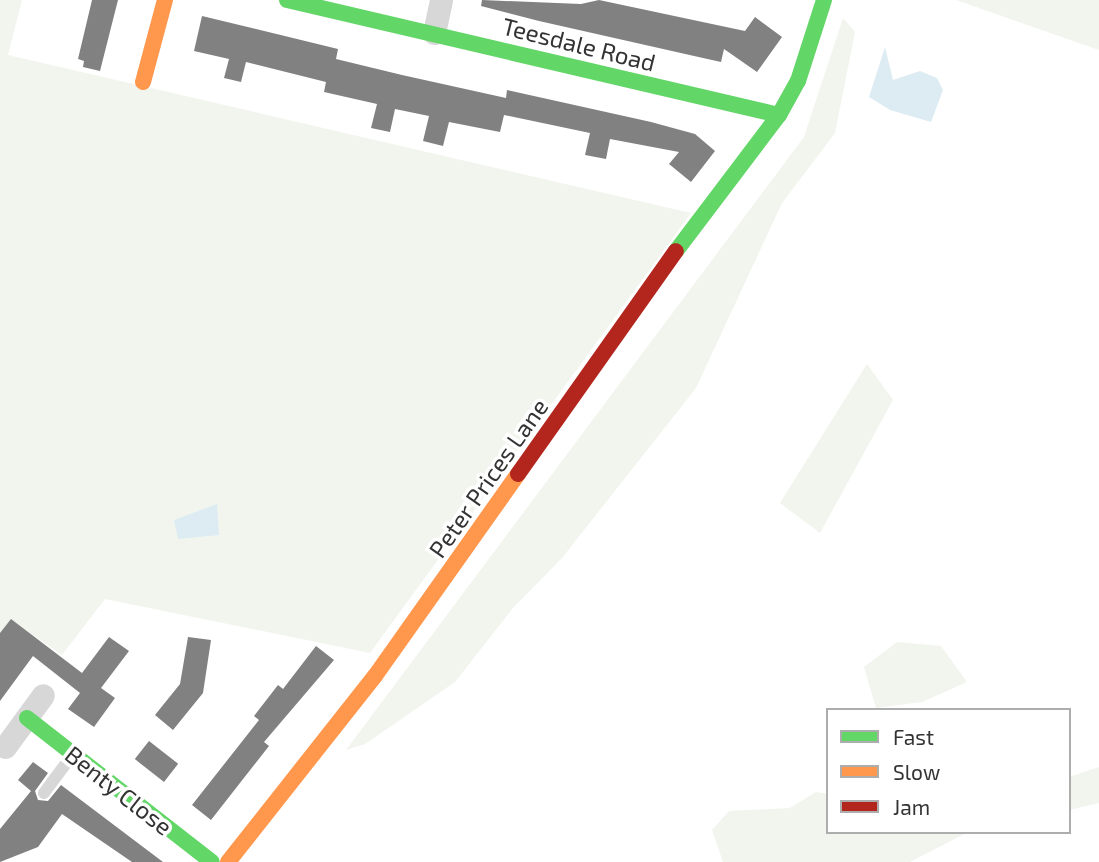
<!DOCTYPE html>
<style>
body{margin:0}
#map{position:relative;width:1099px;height:862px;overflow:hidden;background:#fff;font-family:"Exo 2",sans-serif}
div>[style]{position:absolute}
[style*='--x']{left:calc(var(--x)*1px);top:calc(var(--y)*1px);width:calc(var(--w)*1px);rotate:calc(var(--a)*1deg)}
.green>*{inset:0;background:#f1f5ed}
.water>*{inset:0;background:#ddebf3}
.building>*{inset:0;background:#818181;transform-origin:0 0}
.lane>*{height:12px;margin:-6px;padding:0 6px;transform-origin:6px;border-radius:6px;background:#d7d7d7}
.street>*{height:23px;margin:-11.5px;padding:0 11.5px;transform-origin:11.5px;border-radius:11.5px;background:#d7d7d7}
.fast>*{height:16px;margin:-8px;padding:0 8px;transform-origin:8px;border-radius:8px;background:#63d668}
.slow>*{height:16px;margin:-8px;padding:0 8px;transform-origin:8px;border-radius:8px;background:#ff974d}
.jam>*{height:16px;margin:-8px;padding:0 8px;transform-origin:8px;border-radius:8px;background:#b3261e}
span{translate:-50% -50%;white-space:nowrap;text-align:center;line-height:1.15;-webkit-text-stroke:7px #fff;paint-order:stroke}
.street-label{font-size:24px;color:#333}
.legend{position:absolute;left:826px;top:708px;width:245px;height:126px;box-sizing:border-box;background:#fff;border:2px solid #adadad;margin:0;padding:9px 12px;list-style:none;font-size:21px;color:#333}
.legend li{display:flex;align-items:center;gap:14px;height:35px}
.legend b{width:35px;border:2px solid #adadad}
</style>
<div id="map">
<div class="green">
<div style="clip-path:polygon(0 0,22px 0,8px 55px,691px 213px,370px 653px,105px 599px,62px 655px,11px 620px,0 634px)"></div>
<div style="clip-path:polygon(956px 0,1099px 0,1099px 50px)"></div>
<div style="clip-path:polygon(843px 18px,855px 32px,835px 133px,782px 203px,696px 388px,562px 558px,513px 608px,455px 682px,365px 744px,346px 750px,804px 137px)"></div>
<div style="clip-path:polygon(867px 364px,893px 400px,820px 533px,780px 503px)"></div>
<div style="clip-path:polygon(897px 642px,941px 646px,967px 682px,922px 702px,876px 708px,864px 667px)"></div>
<div style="clip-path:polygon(1099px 767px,1099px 803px,1069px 810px,1069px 777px)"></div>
<div style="clip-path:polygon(816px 792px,828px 794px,828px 832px,968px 832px,910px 862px,723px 862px,712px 830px,729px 811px,790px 808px)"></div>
</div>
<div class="water">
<div style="clip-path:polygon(885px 47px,893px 80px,920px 71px,937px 78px,943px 90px,931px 122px,890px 110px,869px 97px)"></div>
<div style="clip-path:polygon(217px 504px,219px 535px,178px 539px,174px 520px)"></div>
</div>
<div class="building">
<div style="clip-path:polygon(92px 0,118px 0,100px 71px,83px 67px,84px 61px,78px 59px)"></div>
<div style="clip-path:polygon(482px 0,581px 4px,599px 0,745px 31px,755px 17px,782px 37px,757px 72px,724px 49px,721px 62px,703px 58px,539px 21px,481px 6px)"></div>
<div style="clip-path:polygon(202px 16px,338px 49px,336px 59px,402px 75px,506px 98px,507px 90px,651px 122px,695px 134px,715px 151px,691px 182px,669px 164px,679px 152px,610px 139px,606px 159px,585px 155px,590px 133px,504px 115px,500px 132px,449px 122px,443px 146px,423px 141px,429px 116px,395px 109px,390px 132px,371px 128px,377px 104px,324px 92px,326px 82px,246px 62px,241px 82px,224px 78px,229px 59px,194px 51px)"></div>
<div style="clip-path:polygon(11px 619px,82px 673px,109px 637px,129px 651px,101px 688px,115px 698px,94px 727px,68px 709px,80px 693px,33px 656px,0 701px,0 633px)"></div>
<div style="clip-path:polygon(188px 637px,211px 640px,203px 693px,173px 730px,155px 715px,180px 684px)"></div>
<div style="clip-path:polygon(316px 646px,334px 660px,264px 742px,269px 746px,211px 820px,192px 805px,259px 720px,254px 716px,278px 685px,283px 689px)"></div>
<div style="left:149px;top:741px;width:37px;height:23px;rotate:38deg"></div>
<div style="clip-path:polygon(33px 762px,48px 773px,35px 791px,38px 800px,48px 801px,61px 785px,163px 862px,132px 862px,62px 814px,38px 847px,0 862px,0 829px,31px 791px,18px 780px)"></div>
</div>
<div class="lane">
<div style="--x:44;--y:793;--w:49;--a:-53.4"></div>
</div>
<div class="street">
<div style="--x:434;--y:33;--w:34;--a:-78"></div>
<div style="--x:5;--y:747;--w:64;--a:-53.8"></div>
</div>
<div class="fast">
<div style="--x:287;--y:0;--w:505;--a:13.16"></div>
<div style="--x:676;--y:251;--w:171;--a:-52.9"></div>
<div style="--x:779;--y:115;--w:39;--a:-61"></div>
<div style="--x:798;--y:81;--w:85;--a:-72.2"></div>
<div style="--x:27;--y:718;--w:234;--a:37.9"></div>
</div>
<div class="slow">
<div style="--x:143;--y:82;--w:85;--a:-75"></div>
<div style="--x:228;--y:862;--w:237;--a:-51.7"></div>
<div style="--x:375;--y:676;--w:247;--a:-54.7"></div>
</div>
<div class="jam">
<div style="--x:518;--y:474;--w:273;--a:-54.7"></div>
</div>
<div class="street-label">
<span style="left:579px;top:44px;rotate:14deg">Teesdale Road</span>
<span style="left:488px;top:478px;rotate:-55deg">Peter Prices Lane</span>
<span style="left:119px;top:790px;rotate:38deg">Benty Close</span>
</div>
<ul class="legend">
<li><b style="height:9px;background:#63d668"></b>Fast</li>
<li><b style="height:9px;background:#ff974d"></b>Slow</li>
<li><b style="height:9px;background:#b3261e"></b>Jam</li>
</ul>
</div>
